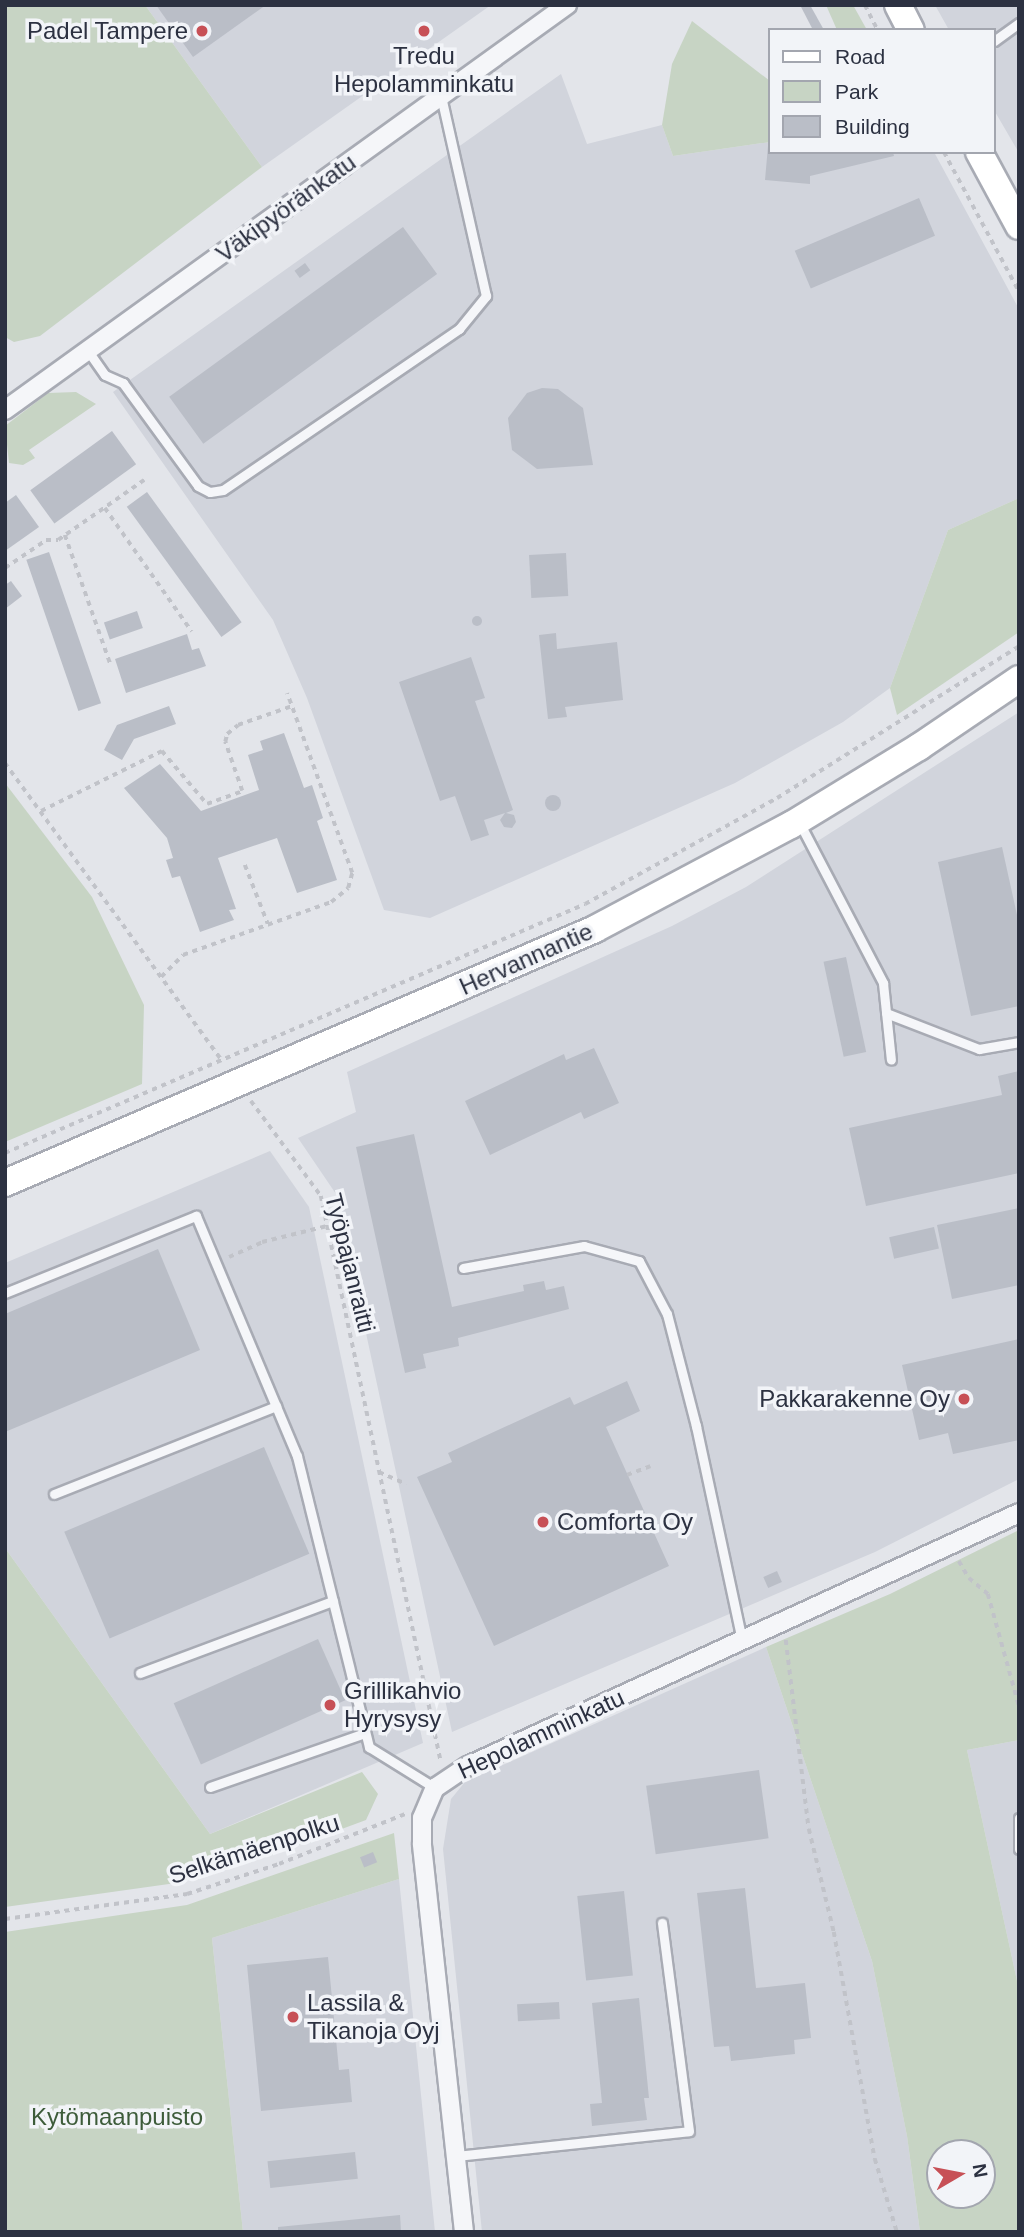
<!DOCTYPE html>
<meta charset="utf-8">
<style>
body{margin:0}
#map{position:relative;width:1024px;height:2237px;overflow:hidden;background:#e3e5ea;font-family:Arial,sans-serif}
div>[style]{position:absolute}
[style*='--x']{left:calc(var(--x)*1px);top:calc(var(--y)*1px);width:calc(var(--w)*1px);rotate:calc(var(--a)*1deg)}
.built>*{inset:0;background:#d1d4dc}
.green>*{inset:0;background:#c7d4c4}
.building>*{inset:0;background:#babec7;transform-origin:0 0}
.round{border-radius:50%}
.path>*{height:3.5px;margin-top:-1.75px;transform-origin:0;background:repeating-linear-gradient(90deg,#c1c3c9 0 5px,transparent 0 10px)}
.roads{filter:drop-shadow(2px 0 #a8abb4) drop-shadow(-2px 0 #a8abb4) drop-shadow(0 2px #a8abb4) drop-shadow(0 -2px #a8abb4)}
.service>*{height:9px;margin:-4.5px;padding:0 4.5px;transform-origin:4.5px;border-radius:4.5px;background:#f5f6f9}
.minor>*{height:18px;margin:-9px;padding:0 9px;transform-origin:9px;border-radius:9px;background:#f5f6f9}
.secondary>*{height:26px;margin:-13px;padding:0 13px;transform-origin:13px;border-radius:13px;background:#fff}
.dots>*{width:19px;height:19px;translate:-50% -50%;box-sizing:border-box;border:4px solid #f2f4f8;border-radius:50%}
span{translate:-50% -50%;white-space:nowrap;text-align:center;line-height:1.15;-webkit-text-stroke:7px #f2f4f8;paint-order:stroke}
.poi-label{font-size:24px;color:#2c3141}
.right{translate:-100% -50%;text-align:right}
.left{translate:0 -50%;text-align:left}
.street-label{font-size:24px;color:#2c3141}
.park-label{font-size:24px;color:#3d5c3a}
.frame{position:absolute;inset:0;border:7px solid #2c3141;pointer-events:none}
.legend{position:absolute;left:768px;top:28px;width:228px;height:126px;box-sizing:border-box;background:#f2f4f8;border:2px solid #a3a6af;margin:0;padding:9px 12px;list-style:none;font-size:21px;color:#2c3141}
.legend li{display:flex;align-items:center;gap:14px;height:35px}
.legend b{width:35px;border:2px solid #a3a6af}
.north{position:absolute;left:926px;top:2139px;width:70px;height:70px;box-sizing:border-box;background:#f2f4f8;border:2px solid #a3a6af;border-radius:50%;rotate:80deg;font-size:19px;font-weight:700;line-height:28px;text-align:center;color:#2c3141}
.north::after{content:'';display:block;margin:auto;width:24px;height:32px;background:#c75056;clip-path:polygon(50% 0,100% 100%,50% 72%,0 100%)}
</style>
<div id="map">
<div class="built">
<div style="clip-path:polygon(145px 5px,491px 5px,262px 167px)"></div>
<div style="clip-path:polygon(935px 5px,1019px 5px,1019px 153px,994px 110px,994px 30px,949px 30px)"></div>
<div style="clip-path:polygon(561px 74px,587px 144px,662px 125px,673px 156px,770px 142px,770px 152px,934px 152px,1019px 309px,1019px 498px,948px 530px,890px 688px,843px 722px,735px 783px,430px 918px,384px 910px,307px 698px,273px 620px,113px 392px)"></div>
<div style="clip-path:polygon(1019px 712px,1019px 1479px,875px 1552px,452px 1732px,336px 1194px,298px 1138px,356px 1112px,347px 1072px,672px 926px,746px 887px)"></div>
<div style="clip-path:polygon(270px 1151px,309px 1207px,423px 1743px,210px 1834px,5px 1548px,5px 1263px)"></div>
<div style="clip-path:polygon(766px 1647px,872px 1961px,907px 2136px,920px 2232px,482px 2232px,443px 1849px,451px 1799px,465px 1782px)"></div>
<div style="clip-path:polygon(1019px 1740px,1019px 1990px,967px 1750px)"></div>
<div style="clip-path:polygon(399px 1879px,435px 2232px,243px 2232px,212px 1938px)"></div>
</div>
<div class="green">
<div style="clip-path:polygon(5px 5px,145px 5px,262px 167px,40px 336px,14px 342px,5px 337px)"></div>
<div style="clip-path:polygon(826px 5px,853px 5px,867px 30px,837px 30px)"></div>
<div style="clip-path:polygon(692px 21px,770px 81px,770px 142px,673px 156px,662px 125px,672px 64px)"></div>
<div style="clip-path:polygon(76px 392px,96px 404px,29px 450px,35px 458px,23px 465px,9px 463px,5px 426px,48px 393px)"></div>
<div style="clip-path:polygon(1019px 498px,1019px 632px,897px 715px,890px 688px,948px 530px)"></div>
<div style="clip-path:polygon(5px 783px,92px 897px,144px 1005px,142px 1084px,5px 1142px)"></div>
<div style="clip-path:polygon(evenodd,1019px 1530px,1019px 1740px,967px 1750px,1019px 1990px,1019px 2232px,920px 2232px,907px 2136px,872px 1961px,766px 1647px,890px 1594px,1019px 1530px,940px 2153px,982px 2153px,982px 2195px,940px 2195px,940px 2153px)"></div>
<div style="clip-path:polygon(5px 1548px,210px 1834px,362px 1772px,378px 1794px,366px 1820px,277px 1853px,176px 1883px,5px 1907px)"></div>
<div style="clip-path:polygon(394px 1833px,399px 1879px,212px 1938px,243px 2232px,5px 2232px,5px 1932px,187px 1905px)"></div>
</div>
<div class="building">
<div style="clip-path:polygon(156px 5px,266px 5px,193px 57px)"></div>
<div style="clip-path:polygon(800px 5px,810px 5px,824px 30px,813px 30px)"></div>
<div style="clip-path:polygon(768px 146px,770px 152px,893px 152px,894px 156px,810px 176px,810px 184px,765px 180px)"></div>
<div style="left:919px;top:198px;width:41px;height:135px;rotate:67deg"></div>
<div style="left:403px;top:227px;width:58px;height:289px;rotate:54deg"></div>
<div style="left:305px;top:263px;width:9px;height:13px;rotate:54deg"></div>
<div style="clip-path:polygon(542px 388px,558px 389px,583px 408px,593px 465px,537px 469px,512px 450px,508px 418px,527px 393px)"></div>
<div style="left:112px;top:431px;width:41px;height:101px;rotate:54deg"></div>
<div style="left:147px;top:492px;width:161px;height:25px;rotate:54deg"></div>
<div style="clip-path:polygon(16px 495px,39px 527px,5px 551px,5px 503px)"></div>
<div style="left:49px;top:552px;width:160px;height:24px;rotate:71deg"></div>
<div style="left:566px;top:553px;width:43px;height:37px;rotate:87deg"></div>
<div style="clip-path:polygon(11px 581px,22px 596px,5px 609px,5px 585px)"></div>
<div style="left:137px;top:611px;width:18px;height:35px;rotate:71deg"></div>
<div class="round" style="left:472px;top:616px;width:10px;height:10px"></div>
<div style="clip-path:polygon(556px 633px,557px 649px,617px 642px,623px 700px,565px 707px,567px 717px,548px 719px,539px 635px)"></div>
<div style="clip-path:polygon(187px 634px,192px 650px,199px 648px,206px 666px,126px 693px,115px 659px)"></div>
<div style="clip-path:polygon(471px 657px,485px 698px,475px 701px,513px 810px,506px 813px,514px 815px,516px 822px,512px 828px,504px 827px,500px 820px,505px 813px,484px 820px,489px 835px,471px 841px,455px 796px,440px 801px,399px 682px)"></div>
<div style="clip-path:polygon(169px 706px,176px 724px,134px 739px,122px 760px,104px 750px,117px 725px)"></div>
<div style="clip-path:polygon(284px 733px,304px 788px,312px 785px,323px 818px,317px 821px,337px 880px,297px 893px,277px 838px,218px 858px,236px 909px,229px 910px,234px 920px,200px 932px,180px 876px,172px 878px,166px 860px,173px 858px,167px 838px,124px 788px,160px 764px,201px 811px,259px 790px,248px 755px,263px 750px,260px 741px)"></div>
<div class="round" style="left:545px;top:795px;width:16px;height:16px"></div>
<div style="clip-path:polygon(1002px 847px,1019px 924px,1019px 1006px,971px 1016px,938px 862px)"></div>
<div style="left:846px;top:957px;width:97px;height:23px;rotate:78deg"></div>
<div style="clip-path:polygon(594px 1048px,619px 1103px,584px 1119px,581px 1112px,490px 1155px,465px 1101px,564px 1054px,566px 1060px)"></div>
<div style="clip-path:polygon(1019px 1071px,1019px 1173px,866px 1206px,849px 1128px,1002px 1095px,998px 1076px)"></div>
<div style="clip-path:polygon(414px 1134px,452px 1307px,524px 1291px,523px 1285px,544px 1281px,546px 1290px,564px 1286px,569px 1309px,458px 1338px,459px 1346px,423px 1354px,426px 1368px,405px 1373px,356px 1147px)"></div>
<div style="clip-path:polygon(1019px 1208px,1019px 1285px,952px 1299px,937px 1225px)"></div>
<div style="left:934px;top:1227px;width:22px;height:46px;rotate:77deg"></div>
<div style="clip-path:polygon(158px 1249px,200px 1350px,5px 1432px,5px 1314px)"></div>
<div style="clip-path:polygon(1019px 1339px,1019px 1440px,953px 1454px,948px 1433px,919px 1440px,902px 1365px)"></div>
<div style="clip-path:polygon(627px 1381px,640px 1411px,606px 1427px,669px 1566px,494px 1646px,417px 1477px,452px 1462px,448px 1453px,570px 1397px,574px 1405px)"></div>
<div style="left:264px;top:1447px;width:116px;height:217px;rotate:67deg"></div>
<div style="left:777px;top:1571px;width:12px;height:15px;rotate:66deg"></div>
<div style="left:318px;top:1639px;width:67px;height:158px;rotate:66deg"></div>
<div style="left:759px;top:1770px;width:69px;height:114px;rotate:82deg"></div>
<div style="left:373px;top:1852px;width:11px;height:14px;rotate:68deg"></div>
<div style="clip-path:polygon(745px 1888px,756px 1988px,805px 1983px,811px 2038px,794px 2040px,795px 2054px,731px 2061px,729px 2046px,714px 2047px,697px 1893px)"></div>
<div style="left:624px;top:1891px;width:85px;height:47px;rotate:84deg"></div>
<div style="clip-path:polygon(328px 1957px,339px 2070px,349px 2069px,352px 2102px,261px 2111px,247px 1965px)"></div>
<div style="clip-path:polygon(639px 1998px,649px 2098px,644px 2098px,647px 2120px,592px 2126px,590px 2104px,602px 2103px,592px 2003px)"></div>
<div style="left:559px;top:2002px;width:17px;height:42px;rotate:87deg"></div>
<div style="left:355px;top:2152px;width:27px;height:88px;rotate:84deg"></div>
<div style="clip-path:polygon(400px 2215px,401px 2232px,278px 2232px,278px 2227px)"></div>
</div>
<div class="path">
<div style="--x:865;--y:5;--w:28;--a:63"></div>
<div style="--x:944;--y:152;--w:158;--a:61.7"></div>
<div style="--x:105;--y:508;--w:151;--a:54.9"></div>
<div style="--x:65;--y:535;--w:136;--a:70.6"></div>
<div style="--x:5;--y:568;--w:50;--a:-34.3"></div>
<div style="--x:46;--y:540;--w:12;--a:0"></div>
<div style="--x:58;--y:540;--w:105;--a:-34.9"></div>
<div style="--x:5;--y:763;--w:369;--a:53.9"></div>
<div style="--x:41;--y:811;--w:135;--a:-26.4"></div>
<div style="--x:162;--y:751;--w:70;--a:49.7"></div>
<div style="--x:207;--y:804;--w:37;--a:-20"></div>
<div style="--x:242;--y:791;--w:52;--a:-109.1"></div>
<div style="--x:225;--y:742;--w:8;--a:-76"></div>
<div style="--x:227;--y:734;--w:14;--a:-39"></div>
<div style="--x:238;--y:725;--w:57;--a:-19.4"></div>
<div style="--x:245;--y:865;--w:63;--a:68.7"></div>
<div style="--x:161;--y:977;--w:31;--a:-45"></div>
<div style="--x:183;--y:955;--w:157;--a:-19.7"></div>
<div style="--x:331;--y:902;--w:22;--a:-39"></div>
<div style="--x:348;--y:888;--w:16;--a:-75"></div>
<div style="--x:352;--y:873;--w:191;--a:-109.9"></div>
<div style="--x:251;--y:1101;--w:118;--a:53.6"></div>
<div style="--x:321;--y:1196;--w:579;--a:78.03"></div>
<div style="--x:5;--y:1153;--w:631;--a:-23.23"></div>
<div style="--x:585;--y:904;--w:219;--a:-28.9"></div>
<div style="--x:777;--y:798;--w:286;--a:-32.1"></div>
<div style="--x:229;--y:1257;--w:36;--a:-24"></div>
<div style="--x:262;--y:1242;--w:67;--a:-13.8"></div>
<div style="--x:379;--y:1472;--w:30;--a:24"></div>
<div style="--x:627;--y:1475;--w:25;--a:-21"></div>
<div style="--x:959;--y:1561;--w:20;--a:60"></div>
<div style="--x:969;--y:1578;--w:25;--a:40"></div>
<div style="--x:988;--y:1594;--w:116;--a:74.5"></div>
<div style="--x:786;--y:1640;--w:190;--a:83.1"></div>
<div style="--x:809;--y:1829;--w:106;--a:76.4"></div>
<div style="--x:834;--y:1932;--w:231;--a:79.8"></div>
<div style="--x:875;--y:2159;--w:76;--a:73.2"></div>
<div style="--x:5;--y:1919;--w:184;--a:-7.8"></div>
<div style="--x:187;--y:1894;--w:97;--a:-18.1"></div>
<div style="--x:279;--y:1864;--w:136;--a:-21.6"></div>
</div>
<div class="roads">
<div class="service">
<div style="--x:994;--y:41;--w:31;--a:-36"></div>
<div style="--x:88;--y:351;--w:29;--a:55"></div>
<div style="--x:105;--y:375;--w:20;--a:24"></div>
<div style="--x:123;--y:383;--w:127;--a:53.9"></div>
<div style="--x:198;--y:486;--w:13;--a:27"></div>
<div style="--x:210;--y:492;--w:13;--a:-9"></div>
<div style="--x:223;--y:490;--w:286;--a:-34.3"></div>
<div style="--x:459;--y:329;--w:43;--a:-50.7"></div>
<div style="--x:486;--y:296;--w:205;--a:-102.7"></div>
<div style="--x:799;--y:822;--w:182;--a:62.4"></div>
<div style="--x:883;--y:983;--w:77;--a:84.1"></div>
<div style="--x:886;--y:1013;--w:100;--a:21.2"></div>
<div style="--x:979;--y:1049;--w:41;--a:-9.9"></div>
<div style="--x:463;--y:1268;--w:123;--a:-10.3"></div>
<div style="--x:584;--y:1246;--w:57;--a:15.3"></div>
<div style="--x:639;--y:1261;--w:60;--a:62.2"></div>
<div style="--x:667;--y:1314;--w:116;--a:75.5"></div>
<div style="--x:696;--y:1426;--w:219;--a:77.9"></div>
<div style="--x:5;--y:1293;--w:206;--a:-22"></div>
<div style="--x:196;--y:1216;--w:260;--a:67.2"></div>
<div style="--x:297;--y:1456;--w:300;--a:76.1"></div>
<div style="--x:369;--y:1747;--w:78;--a:31.8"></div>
<div style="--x:54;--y:1494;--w:239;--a:-21.6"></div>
<div style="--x:140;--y:1673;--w:206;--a:-20.5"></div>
<div style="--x:210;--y:1787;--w:164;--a:-19.2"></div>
<div style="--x:1019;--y:1818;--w:31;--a:90"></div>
<div style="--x:456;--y:2156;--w:234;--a:-6.1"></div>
<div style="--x:689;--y:2131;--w:210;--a:-97.4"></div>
</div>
<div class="minor">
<div style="--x:5;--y:410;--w:693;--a:-35.78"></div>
<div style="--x:464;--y:2232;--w:391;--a:-96.2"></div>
<div style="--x:422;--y:1843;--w:25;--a:-90"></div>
<div style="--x:422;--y:1818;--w:33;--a:-67"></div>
<div style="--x:435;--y:1788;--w:40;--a:-34"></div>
<div style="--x:468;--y:1766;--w:606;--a:-24.66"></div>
</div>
<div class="secondary">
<div style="--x:898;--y:5;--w:28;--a:63"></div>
<div style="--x:979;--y:152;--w:84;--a:61.6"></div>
<div style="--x:5;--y:1183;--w:642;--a:-23.29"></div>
<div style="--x:595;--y:929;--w:222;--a:-28"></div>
<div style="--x:791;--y:825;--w:150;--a:-31.4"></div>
<div style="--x:919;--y:747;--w:121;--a:-34.2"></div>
</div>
</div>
<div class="dots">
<div style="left:202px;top:31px;background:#c75056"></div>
<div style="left:424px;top:31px;background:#c75056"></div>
<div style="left:964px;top:1399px;background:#c75056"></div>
<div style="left:543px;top:1522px;background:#c75056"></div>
<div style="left:330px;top:1705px;background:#c75056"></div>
<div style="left:293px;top:2017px;background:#c75056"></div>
</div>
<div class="poi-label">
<span class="right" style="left:188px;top:31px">Padel Tampere</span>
<span style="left:424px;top:70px">Tredu<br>Hepolamminkatu</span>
<span class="right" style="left:950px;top:1399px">Pakkarakenne Oy</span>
<span class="left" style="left:557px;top:1522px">Comforta Oy</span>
<span class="left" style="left:344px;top:1705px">Grillikahvio<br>Hyrysysy</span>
<span class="left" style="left:307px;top:2017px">Lassila &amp;<br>Tikanoja Oyj</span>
</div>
<div class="street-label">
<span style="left:286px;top:208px;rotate:-36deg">Väkipyöränkatu</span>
<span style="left:526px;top:959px;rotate:-24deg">Hervannantie</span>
<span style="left:350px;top:1263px;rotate:76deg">Työpajanraitti</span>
<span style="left:541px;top:1734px;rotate:-25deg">Hepolamminkatu</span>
<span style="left:254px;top:1849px;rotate:-18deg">Selkämäenpolku</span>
</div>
<div class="park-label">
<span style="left:117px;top:2117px">Kytömaanpuisto</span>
</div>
<div class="frame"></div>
<ul class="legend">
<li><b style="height:9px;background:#fff"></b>Road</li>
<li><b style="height:19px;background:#c7d4c4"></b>Park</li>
<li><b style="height:19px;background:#babec7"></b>Building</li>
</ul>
<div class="north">N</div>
</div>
